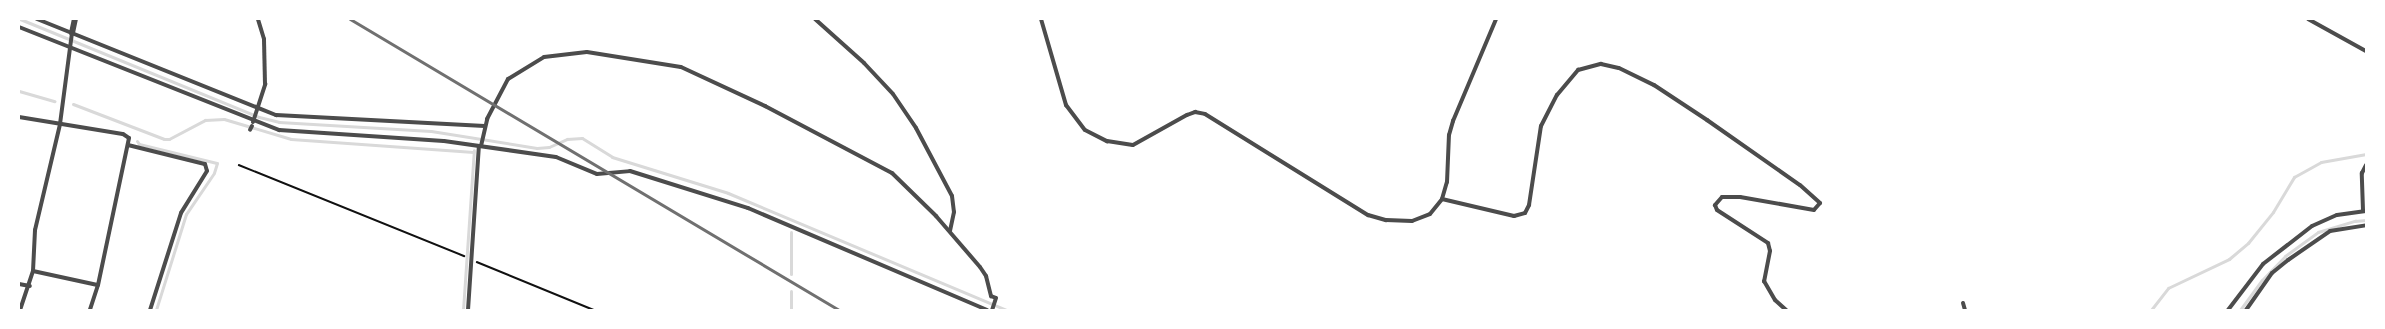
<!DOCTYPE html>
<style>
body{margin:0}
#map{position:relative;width:2385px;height:329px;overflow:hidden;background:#fff;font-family:"Titillium Web",sans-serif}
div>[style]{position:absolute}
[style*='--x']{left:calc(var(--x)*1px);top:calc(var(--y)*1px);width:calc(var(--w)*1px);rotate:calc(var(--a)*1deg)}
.stream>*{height:3px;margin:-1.5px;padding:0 1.5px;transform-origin:1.5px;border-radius:1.5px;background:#d9d9d9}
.path>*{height:1.5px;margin:-0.75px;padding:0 0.75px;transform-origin:0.75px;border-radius:0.75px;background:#111}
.pedestrian>*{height:3.5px;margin:-1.75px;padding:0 1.75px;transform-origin:1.75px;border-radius:1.75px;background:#4c4c4c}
.minor>*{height:4px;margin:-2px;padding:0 2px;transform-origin:2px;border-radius:2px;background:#4c4c4c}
.tertiary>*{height:5.5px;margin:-2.75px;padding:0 2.75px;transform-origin:2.75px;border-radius:2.75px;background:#4c4c4c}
.rail>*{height:3px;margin:-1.5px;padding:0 1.5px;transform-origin:1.5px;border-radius:1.5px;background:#707070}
span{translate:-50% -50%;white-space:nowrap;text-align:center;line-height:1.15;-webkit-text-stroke:3px #fff;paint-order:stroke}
.frame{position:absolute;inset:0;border:20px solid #fff;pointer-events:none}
</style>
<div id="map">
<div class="stream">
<div style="--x:20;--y:19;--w:258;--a:22.3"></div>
<div style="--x:259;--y:117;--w:21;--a:14"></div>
<div style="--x:279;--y:122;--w:152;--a:3.4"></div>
<div style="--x:431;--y:131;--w:107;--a:9.1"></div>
<div style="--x:537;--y:148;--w:12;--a:-5"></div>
<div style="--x:549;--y:147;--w:20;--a:-24"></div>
<div style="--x:567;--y:139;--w:15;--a:-4"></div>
<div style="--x:582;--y:138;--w:36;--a:32"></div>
<div style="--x:612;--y:157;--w:121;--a:17.2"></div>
<div style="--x:728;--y:193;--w:303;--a:22.8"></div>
<div style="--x:19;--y:91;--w:37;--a:16"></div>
<div style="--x:73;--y:104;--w:97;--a:21"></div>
<div style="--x:164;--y:139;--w:5;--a:0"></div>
<div style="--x:169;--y:139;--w:41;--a:-27.8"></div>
<div style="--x:205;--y:120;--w:19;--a:-3"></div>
<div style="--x:224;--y:119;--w:70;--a:16.6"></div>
<div style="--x:291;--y:139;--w:183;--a:4.1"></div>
<div style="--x:137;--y:141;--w:4;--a:56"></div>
<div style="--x:139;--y:144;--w:80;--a:13.7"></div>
<div style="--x:217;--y:163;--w:10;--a:107"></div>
<div style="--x:214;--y:173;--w:50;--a:124.3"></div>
<div style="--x:186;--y:214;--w:101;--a:107.4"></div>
<div style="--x:791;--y:232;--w:42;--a:90"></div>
<div style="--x:463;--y:310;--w:160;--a:-86.1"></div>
<div style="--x:791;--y:310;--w:19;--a:-90"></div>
<div style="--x:2151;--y:310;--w:28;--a:-52"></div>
<div style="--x:2168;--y:288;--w:68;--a:-25.4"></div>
<div style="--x:2229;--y:259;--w:25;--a:-40"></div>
<div style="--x:2248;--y:243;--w:40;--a:-51"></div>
<div style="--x:2273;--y:212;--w:41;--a:-59"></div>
<div style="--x:2294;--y:177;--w:31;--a:-29"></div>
<div style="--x:2321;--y:162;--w:46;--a:-10.1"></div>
<div style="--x:2240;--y:310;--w:37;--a:-54"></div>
<div style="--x:2262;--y:280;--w:33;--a:-46"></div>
<div style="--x:2285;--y:256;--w:41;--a:-36"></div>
<div style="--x:2318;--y:232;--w:39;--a:-17"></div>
<div style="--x:2355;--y:221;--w:11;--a:-5"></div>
</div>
<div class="path">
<div style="--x:239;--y:165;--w:243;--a:22"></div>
<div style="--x:477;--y:262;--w:126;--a:22.3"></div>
</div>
<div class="pedestrian">
<div style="--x:250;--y:130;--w:4;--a:-63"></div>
</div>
<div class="minor">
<div style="--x:37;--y:19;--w:258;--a:21.9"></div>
<div style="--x:276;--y:115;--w:209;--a:3"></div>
<div style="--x:815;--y:19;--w:66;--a:41.9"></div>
<div style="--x:864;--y:63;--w:42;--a:46.9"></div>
<div style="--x:893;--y:94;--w:41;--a:55.9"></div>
<div style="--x:916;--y:128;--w:77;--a:62.1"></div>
<div style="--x:952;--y:196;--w:16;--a:83"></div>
<div style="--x:954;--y:212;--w:19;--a:102"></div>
<div style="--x:1041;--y:19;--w:90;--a:73.8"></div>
<div style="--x:1066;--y:105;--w:31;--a:53"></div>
<div style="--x:1085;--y:130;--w:25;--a:27"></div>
<div style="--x:1107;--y:141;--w:26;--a:9"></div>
<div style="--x:1133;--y:145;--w:62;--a:-29.1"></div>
<div style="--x:1187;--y:115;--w:9;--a:-21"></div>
<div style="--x:1195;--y:112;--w:10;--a:11"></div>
<div style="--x:1205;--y:114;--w:192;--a:31.8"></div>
<div style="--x:1368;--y:215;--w:19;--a:16"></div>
<div style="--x:1386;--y:220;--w:26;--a:2"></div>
<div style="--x:1412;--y:221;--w:19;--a:-21"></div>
<div style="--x:1430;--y:214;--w:19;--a:-51"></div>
<div style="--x:1442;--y:199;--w:18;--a:-74"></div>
<div style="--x:1447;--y:182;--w:47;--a:-87.6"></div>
<div style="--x:1449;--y:135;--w:15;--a:-74"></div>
<div style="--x:1453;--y:121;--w:111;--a:-67.1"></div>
<div style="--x:2308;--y:19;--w:66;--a:28.9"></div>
<div style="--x:19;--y:27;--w:280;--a:21.6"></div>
<div style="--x:279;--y:130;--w:165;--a:3.8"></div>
<div style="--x:444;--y:141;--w:113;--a:8.1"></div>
<div style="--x:556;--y:157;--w:44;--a:22.5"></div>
<div style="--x:597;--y:174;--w:33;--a:-5"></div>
<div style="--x:630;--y:171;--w:124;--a:17.4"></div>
<div style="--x:748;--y:208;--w:260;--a:23.1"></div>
<div style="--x:19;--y:117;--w:105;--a:9.3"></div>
<div style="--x:123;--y:134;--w:7;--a:34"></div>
<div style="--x:129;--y:138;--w:150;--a:101.9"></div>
<div style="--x:98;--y:285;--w:26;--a:108"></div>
<div style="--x:253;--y:122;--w:40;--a:-72"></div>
<div style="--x:265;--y:84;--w:45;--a:-91.3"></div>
<div style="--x:264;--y:39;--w:21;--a:-107"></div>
<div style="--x:128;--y:145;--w:79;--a:13.9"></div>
<div style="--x:205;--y:164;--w:7;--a:74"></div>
<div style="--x:207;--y:171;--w:49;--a:121.8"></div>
<div style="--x:181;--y:213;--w:102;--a:107.7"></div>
<div style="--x:481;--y:146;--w:28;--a:-77"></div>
<div style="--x:487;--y:119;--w:45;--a:-62.3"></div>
<div style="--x:508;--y:79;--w:42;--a:-31.4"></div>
<div style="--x:544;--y:57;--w:43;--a:-6.6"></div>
<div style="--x:587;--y:52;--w:95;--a:9.1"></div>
<div style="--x:681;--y:67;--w:93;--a:24.9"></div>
<div style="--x:765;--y:106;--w:144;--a:27.8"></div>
<div style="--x:892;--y:173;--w:62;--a:44.3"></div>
<div style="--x:936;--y:216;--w:67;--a:49.2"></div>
<div style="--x:980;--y:267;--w:11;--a:56"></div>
<div style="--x:986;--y:276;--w:21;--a:76"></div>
<div style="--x:991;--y:296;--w:5;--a:22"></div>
<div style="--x:996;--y:298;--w:13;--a:108"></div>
<div style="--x:1442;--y:199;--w:74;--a:13.3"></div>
<div style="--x:1514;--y:216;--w:11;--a:-15"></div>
<div style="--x:1525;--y:213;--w:9;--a:-63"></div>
<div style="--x:1529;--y:205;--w:80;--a:-81.4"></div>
<div style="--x:1541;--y:126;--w:35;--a:-63"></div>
<div style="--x:1557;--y:95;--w:33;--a:-50"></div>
<div style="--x:1578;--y:70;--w:24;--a:-15"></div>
<div style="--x:1601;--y:64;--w:18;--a:13"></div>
<div style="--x:1619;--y:68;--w:39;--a:26"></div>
<div style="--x:1654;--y:85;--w:64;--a:33.4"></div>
<div style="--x:1707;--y:120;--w:113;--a:35"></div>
<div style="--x:1800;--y:185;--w:27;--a:42"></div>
<div style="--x:1820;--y:203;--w:9;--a:131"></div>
<div style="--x:1814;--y:210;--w:75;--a:-170"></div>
<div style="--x:1740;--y:197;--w:18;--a:180"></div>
<div style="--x:1722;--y:197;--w:11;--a:131"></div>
<div style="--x:1715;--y:205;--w:5;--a:68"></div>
<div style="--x:1717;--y:210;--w:61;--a:32.9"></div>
<div style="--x:1768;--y:243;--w:8;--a:76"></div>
<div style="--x:1770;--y:251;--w:31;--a:101"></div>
<div style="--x:1764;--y:281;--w:22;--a:60"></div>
<div style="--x:1775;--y:300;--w:15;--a:42"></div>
<div style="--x:2363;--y:210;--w:37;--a:-92"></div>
<div style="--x:2362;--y:173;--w:9;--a:-63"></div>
<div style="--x:33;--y:271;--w:66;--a:12.2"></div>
<div style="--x:19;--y:284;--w:11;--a:10"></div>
<div style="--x:1963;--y:303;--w:7;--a:74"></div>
<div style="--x:20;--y:310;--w:41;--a:-71.6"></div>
<div style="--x:33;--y:271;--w:41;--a:-87.2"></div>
<div style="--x:35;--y:230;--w:109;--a:-76.7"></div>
<div style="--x:60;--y:124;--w:92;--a:-82.5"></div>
<div style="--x:468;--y:310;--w:164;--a:-86.2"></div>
<div style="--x:2228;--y:310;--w:58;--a:-52.7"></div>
<div style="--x:2263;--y:264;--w:62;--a:-37.8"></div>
<div style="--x:2312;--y:226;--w:27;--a:-24"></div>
<div style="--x:2337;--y:215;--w:29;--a:-8"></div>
<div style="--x:2246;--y:310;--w:45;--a:-54.9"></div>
<div style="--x:2272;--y:273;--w:21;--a:-39"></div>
<div style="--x:2288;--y:260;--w:51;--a:-34.6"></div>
<div style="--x:2330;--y:231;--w:36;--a:-9"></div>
</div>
<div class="tertiary">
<div style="--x:72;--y:33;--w:14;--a:-78"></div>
</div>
<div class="rail">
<div style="--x:350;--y:19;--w:569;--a:30.76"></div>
</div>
<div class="frame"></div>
</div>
